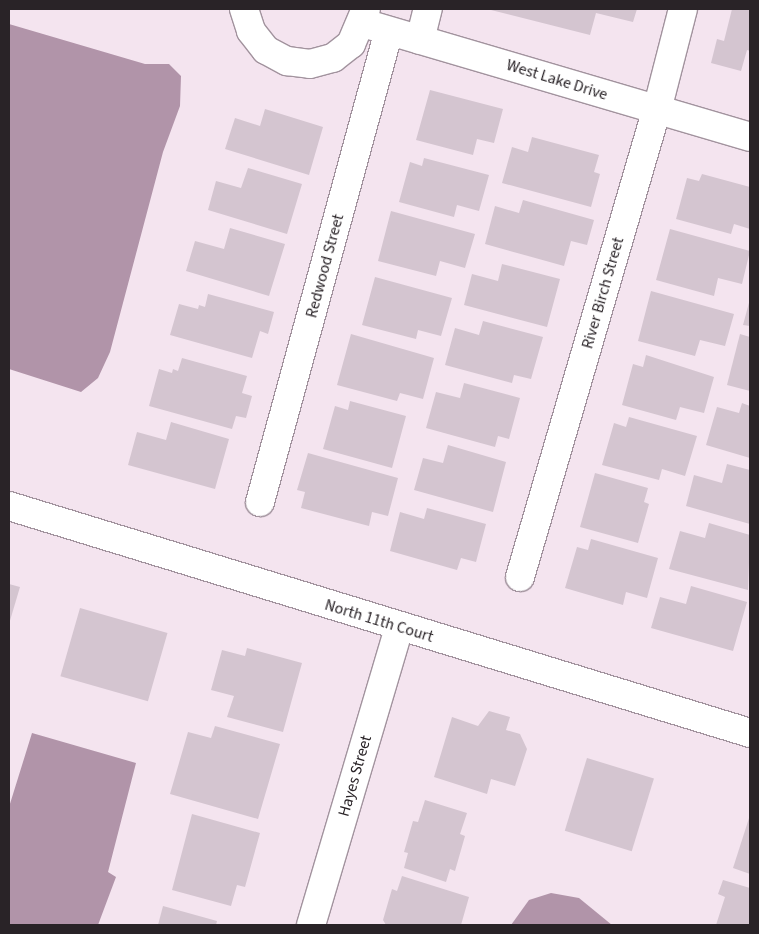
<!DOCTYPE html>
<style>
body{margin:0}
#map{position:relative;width:759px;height:934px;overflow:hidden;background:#f4e4ef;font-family:"Source Sans 3",sans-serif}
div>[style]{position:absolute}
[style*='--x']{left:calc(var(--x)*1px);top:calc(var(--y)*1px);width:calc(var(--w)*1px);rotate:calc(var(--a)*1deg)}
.water>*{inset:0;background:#b194a9}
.building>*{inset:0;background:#d4c5d0;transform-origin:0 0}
.roads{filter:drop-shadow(1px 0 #a2939e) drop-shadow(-1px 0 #a2939e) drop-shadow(0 1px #a2939e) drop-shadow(0 -1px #a2939e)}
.street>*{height:28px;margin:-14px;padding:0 14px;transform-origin:14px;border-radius:14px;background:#fff}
span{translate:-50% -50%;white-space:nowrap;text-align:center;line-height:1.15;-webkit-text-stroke:4.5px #fff;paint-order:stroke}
.street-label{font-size:16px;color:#292327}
.frame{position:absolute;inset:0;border:10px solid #292327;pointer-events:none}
</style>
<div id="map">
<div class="water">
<div style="clip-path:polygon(9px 24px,145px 64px,169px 64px,181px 76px,180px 106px,163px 152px,110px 352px,98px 378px,81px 392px,9px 369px)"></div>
<div style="clip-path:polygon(32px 733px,136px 763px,108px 872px,116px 877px,98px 925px,9px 925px,9px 807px)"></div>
<div style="clip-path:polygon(551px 893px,579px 898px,612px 925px,511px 925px,529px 900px)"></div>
</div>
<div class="building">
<div style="clip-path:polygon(487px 9px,637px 9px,633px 22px,596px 13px,590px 35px)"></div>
<div style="clip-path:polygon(732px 9px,750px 9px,750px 51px,747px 50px,741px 71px,711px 63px,717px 39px,724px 41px)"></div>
<div style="clip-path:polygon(430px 90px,503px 109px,494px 143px,477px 139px,473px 155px,416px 140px)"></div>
<div style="clip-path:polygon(265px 109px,323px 127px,309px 175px,225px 149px,235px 118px,260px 126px)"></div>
<div style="clip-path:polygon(532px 137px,599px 155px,594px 172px,600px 174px,591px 207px,502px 183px,512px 147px,528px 152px)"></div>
<div style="clip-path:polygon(424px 158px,489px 175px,479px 211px,457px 205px,454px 217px,399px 202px,410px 162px,422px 166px)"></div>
<div style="clip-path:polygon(248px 168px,302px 184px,287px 234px,208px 210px,216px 181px,241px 188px)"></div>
<div style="clip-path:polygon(702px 174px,750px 187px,750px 229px,734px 224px,731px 234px,676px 219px,687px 178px,699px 181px)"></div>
<div style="clip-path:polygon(523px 200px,594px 220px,587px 245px,571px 241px,564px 266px,485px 244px,495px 206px,519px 213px)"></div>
<div style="clip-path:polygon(391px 211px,475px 234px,465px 268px,440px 261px,436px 276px,378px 261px)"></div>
<div style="clip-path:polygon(230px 228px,285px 244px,269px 296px,186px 271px,195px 241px,224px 249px)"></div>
<div style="clip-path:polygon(670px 229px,750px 251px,742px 284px,718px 278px,714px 296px,656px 280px)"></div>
<div style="clip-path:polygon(502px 264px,560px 279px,547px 327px,464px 305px,472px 274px,498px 281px)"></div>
<div style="clip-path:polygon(375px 277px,452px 298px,441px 336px,418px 330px,416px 339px,362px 325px)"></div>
<div style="clip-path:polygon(651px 291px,734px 314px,725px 346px,700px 340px,695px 356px,638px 341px)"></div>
<div style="clip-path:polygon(208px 294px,274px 312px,268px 334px,260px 331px,252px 358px,170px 335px,179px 304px,198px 309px,199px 305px,205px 307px)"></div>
<div style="clip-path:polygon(750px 299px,750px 326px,743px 325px)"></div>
<div style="clip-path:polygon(483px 321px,543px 337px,531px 379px,514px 375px,512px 383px,445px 365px,455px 328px,479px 335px)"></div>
<div style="clip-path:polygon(351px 334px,434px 358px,423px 399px,400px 393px,397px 401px,337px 385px)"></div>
<div style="clip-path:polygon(740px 334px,750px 337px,750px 391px,727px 385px)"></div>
<div style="clip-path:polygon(646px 355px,714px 377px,704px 413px,680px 407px,676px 420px,622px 405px,633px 364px,643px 367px)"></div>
<div style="clip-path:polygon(182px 358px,247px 376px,242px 393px,252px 396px,246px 418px,236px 416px,232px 429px,149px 406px,159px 369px,172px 373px,173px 369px,178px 371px)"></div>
<div style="clip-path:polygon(464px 383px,520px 398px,509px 439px,498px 436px,495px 447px,426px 428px,436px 392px,460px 398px)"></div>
<div style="clip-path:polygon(350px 401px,406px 416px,392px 468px,323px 449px,335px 406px,348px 410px)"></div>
<div style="clip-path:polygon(742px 403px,750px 406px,750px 458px,706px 445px,717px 407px,739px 413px)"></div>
<div style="clip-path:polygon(629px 417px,697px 436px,685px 476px,662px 469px,659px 480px,602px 465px,614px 423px,626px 427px)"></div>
<div style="clip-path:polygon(171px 422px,229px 439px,215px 489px,128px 465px,137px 432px,166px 440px)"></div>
<div style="clip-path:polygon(448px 445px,506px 462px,493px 512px,414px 490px,423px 458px,443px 463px)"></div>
<div style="clip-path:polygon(308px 453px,398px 478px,388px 516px,372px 512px,369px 526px,301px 508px,305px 492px,297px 490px)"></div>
<div style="clip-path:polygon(727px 464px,750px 470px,750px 524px,686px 506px,694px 475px,722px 483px)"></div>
<div style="clip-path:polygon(595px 473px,648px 488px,644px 502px,649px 504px,638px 543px,580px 527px)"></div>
<div style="clip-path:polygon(427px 508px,486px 524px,476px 562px,461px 558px,457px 570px,390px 551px,400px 512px,424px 519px)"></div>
<div style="clip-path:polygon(709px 523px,750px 535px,748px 590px,669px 569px,680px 531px,705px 538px)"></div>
<div style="clip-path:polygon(591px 539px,658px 558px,647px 598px,626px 592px,623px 605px,565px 588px,577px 547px,588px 550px)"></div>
<div style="clip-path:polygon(9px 584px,20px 587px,9px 624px)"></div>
<div style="clip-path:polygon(691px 586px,747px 602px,733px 651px,651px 628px,660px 597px,686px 604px)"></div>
<div style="left:80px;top:608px;width:91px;height:71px;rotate:16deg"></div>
<div style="clip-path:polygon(247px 648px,302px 663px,283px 732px,227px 717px,234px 696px,211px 690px,222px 650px,245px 656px)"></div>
<div style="clip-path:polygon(489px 711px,510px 717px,506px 730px,520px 734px,527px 749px,515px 786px,491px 779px,487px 794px,434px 777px,452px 717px,478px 726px)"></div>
<div style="clip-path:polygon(215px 726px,280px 744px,258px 819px,170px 794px,188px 732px,211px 738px)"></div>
<div style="left:587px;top:758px;width:70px;height:76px;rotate:17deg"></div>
<div style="clip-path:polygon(425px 800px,467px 813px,460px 834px,465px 836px,455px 871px,450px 869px,446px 882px,404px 868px,408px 853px,404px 852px,413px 821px,418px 822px)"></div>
<div style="clip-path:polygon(192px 814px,260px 833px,245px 887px,237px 885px,231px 906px,172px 890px)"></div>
<div style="clip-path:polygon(750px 815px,750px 874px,733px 868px)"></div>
<div style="clip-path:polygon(402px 876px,469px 897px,461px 925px,386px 925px,383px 920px,392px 889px,397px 891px)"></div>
<div style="clip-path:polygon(723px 880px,750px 888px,750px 925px,716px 925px,725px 897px,718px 894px)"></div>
<div style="clip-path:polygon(163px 906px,217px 921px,216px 925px,158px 925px)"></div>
</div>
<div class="roads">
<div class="street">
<div style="--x:244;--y:9;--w:23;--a:72"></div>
<div style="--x:251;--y:31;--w:24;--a:52"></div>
<div style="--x:266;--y:50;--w:24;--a:28"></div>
<div style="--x:287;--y:61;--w:23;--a:7"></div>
<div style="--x:310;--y:64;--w:24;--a:-15"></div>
<div style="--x:333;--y:58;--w:23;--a:-38"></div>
<div style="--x:351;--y:44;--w:38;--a:-67"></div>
<div style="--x:363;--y:23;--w:403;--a:16.4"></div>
<div style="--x:420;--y:40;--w:32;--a:-76"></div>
<div style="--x:260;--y:502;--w:488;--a:-74.7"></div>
<div style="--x:9;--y:506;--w:775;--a:17.03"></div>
<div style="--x:520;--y:577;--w:487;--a:-73.7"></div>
<div style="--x:657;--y:110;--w:104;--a:-75.6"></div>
<div style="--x:311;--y:925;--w:311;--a:-73.5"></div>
</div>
</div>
<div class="street-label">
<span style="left:557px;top:80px;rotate:17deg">West Lake Drive</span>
<span style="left:325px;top:266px;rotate:-75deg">Redwood Street</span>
<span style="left:603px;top:293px;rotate:-74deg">River Birch Street</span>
<span style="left:379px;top:621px;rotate:17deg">North 11th Court</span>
<span style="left:355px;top:776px;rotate:-74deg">Hayes Street</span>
</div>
<div class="frame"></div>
</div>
